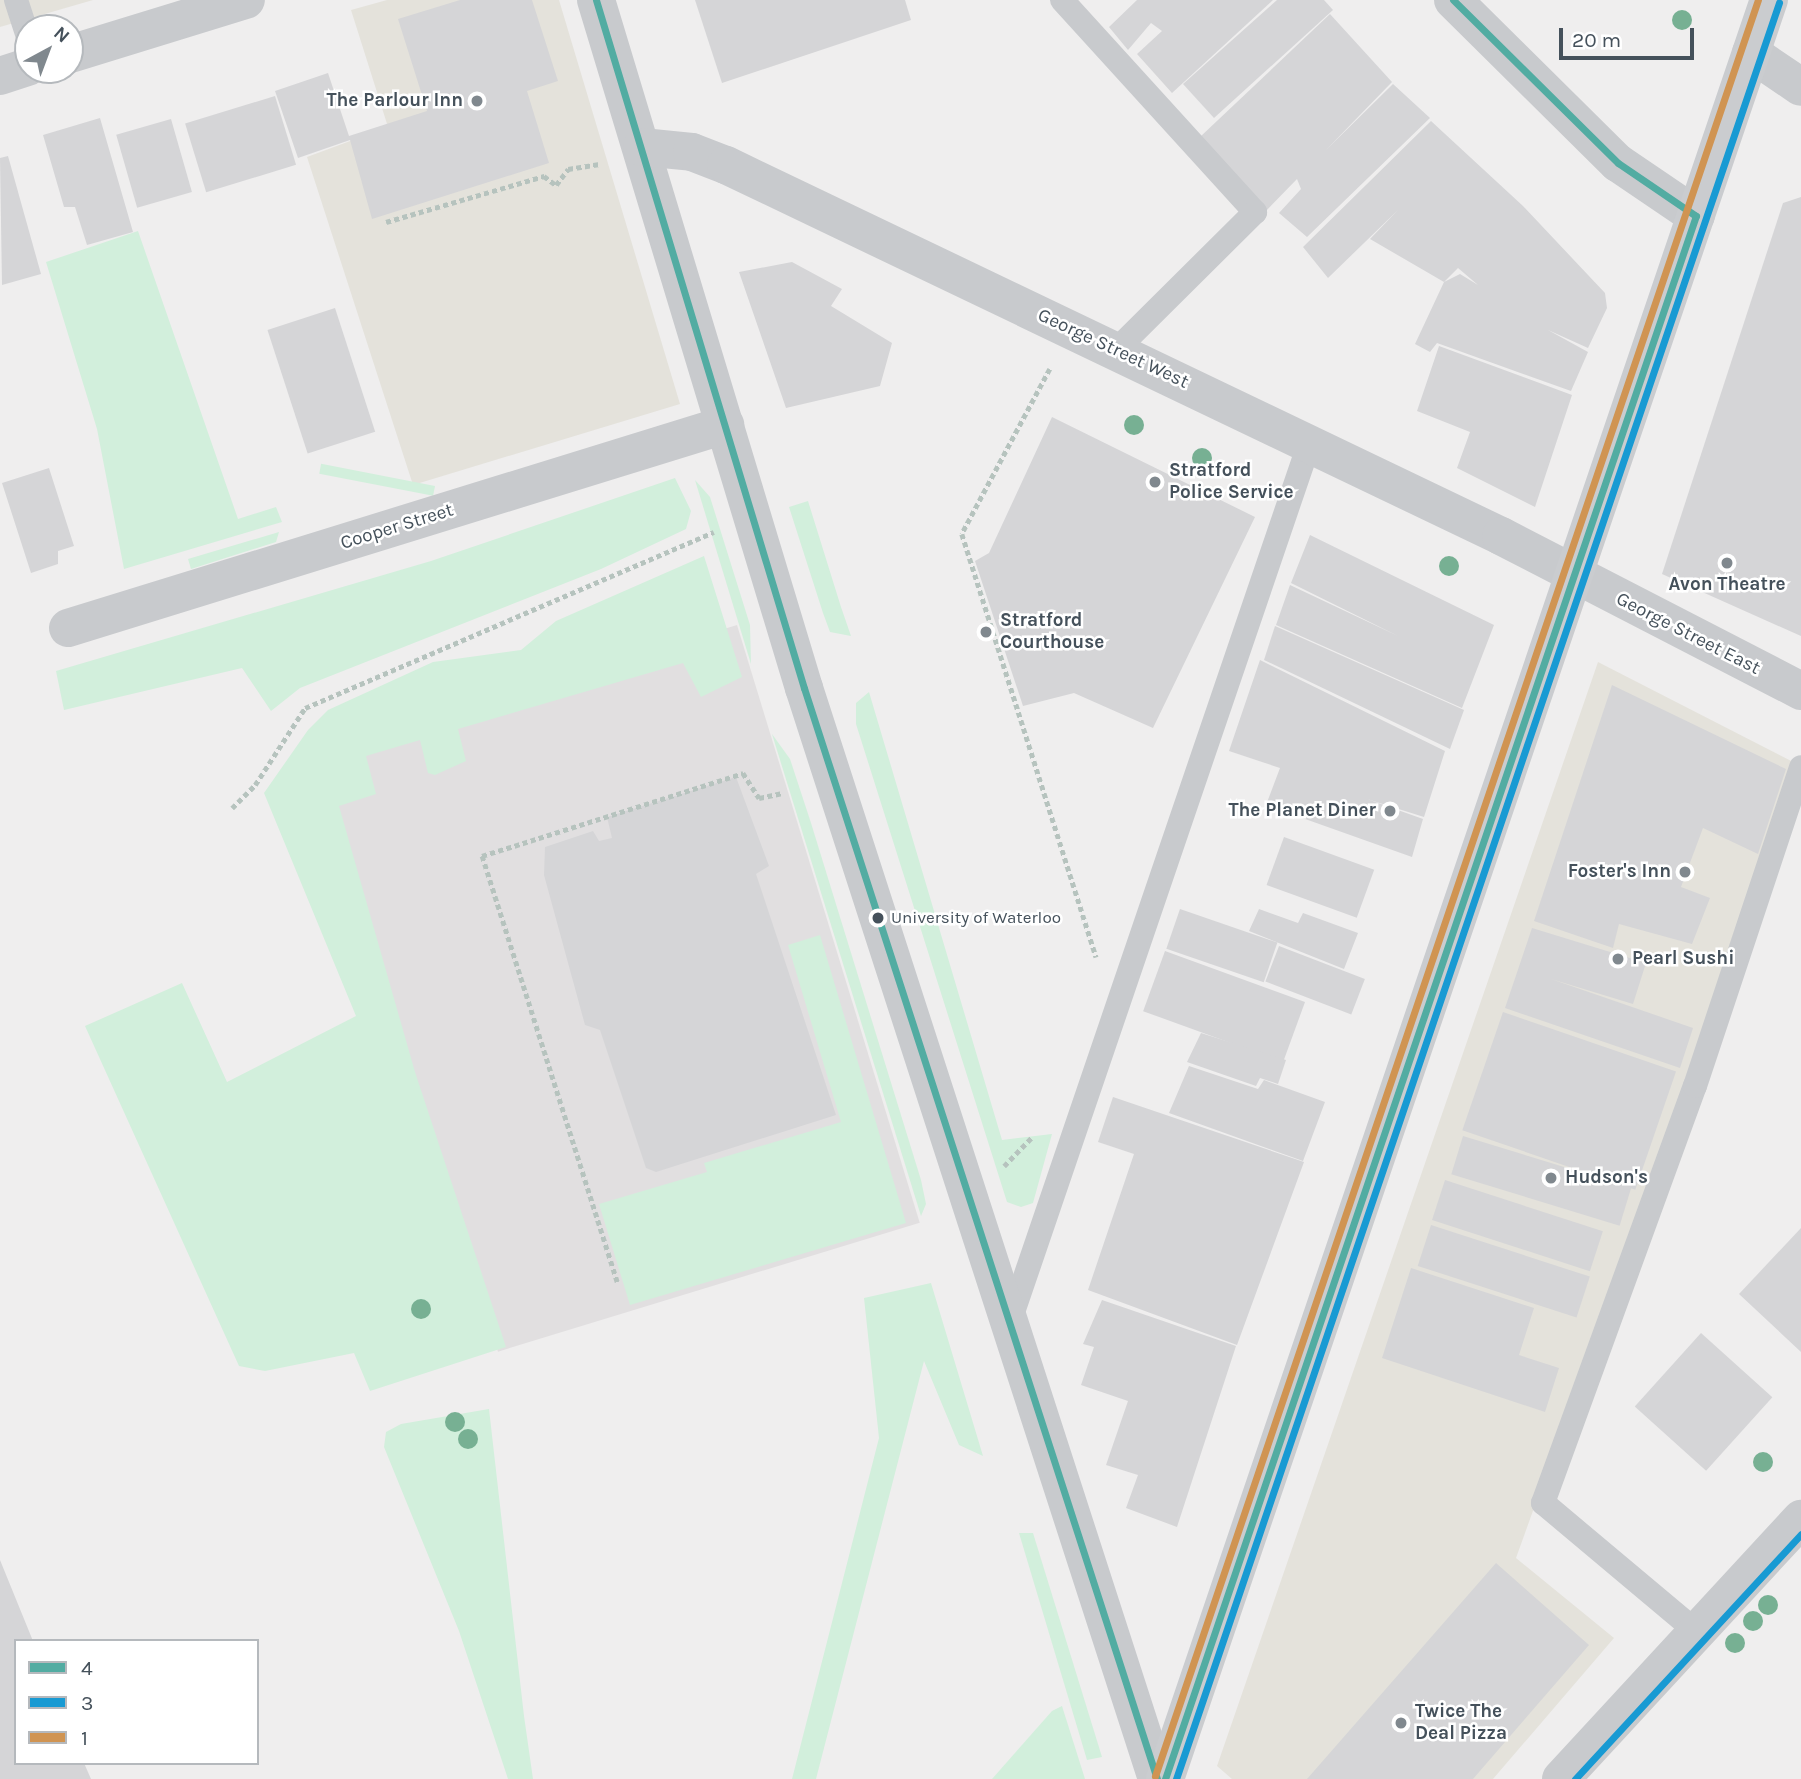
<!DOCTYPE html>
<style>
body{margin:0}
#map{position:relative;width:1801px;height:1779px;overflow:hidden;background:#efeeee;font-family:Karla,sans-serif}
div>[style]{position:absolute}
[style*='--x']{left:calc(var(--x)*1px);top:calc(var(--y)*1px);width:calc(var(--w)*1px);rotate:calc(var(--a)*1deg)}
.commercial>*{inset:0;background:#e4e2db}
.education>*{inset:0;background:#e1dfe0;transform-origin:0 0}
.green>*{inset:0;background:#d2efdc;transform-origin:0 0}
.building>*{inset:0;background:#d5d5d7;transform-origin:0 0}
.path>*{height:4.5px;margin-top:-2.25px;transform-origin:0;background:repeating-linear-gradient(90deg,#b6c3be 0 5px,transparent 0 8.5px)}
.service>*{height:24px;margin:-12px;padding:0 12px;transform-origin:12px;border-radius:12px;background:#c8cacd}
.minor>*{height:38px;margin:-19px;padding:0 19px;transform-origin:19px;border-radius:19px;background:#c8cacd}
.tertiary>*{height:38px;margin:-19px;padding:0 19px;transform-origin:19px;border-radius:19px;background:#c8cacd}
.secondary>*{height:38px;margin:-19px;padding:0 19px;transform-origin:19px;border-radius:19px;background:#cacccf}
.bus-1>*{height:7px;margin:-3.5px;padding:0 3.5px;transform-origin:3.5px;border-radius:3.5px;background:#52aca2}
.bus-2>*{height:7px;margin:-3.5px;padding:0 3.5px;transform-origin:3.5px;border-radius:3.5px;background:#189ad3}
.bus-3>*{height:7px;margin:-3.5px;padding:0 3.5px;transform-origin:3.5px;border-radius:3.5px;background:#d09452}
.trees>*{width:20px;height:20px;margin:-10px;border-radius:50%;background:#77b093}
.dots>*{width:19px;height:19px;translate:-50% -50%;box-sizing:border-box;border:4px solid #fff;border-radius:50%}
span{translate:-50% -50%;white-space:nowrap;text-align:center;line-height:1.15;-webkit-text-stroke:5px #fff;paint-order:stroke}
.bus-label{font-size:17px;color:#45515b}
.left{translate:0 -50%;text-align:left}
.poi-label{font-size:19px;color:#45515b;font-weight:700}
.right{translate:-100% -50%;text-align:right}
.street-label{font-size:19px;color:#45515b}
.legend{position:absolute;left:14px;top:1639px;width:245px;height:126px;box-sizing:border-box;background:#fff;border:2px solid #b5b9bd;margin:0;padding:9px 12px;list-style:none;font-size:21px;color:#45515b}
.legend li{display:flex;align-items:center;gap:14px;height:35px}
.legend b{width:35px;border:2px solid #b5b9bd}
.north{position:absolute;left:14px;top:14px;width:70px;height:70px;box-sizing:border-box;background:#fff;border:2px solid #b5b9bd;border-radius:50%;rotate:41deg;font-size:19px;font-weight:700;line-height:28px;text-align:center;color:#45515b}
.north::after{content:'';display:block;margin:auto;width:24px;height:32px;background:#80888e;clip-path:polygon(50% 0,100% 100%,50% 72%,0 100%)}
.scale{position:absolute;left:1559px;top:28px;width:135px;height:32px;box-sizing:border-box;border:4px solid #45515b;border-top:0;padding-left:9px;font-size:21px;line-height:24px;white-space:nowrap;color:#45515b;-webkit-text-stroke:5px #fff;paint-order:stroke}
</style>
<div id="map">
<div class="commercial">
<div style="clip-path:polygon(0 0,93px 0,0 27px)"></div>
<div style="clip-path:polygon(387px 0,559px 0,680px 404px,413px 485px,307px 157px,388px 127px,351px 10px)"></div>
<div style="clip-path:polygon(1598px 662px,1801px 766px,1516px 1558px,1614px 1638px,1493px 1779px,1232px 1779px,1217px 1766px)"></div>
</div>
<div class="education">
<div style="left:737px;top:625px;width:625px;height:441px;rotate:73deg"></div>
</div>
<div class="green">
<div style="clip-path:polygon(138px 231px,238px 519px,276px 507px,282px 522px,124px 569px,97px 429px,46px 262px)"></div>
<div style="clip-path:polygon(675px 478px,691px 511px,686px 529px,601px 569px,300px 688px,271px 711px,242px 668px,64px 710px,56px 671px,431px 561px)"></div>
<div style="clip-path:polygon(695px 480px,710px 497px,750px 625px,751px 664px)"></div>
<div style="left:435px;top:486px;width:10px;height:116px;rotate:101deg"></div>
<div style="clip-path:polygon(808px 501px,841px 607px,851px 636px,830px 632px,823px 613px,789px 507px)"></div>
<div style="clip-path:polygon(279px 532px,276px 542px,191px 569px,188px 559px)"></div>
<div style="clip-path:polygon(704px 556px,742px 677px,701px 697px,683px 663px,458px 729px,466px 761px,435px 775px,428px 773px,420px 740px,366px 756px,376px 794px,339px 806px,415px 1072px,506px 1347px,370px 1391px,354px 1353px,265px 1371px,239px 1366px,85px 1026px,182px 983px,227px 1082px,356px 1016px,264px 793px,308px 730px,328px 710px,433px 662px,521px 650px,556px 621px)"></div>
<div style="clip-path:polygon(869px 692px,1002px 1140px,1052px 1134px,1033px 1203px,1021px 1207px,1007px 1202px,856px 724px,856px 703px)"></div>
<div style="clip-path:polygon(772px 734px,790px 759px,811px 823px,921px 1180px,926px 1204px,921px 1216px)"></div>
<div style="clip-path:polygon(820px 935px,906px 1223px,630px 1305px,599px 1204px,707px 1172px,704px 1163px,841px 1122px,788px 945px)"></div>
<div style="clip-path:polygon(931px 1283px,983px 1456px,959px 1445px,924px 1361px,816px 1779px,792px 1779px,879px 1438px,864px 1298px)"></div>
<div style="clip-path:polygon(489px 1409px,524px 1716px,533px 1779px,508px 1779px,459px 1631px,384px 1447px,386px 1432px,401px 1424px)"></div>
<div style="clip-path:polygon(1019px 1533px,1033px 1533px,1102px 1757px,1087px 1760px)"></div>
<div style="clip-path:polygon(1062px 1706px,1085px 1779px,992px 1779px,1052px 1711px)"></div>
</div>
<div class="building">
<div style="clip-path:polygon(460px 0,532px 0,558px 81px,527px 91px,549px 163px,372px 219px,350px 140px,298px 158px,275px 91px,328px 73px,349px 136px,427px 111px,398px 19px)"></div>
<div style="clip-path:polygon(695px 0,905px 0,911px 20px,722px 83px)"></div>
<div style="clip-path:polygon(1137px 0,1273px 0,1172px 93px,1137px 54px,1162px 31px,1151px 23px,1128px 50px,1109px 27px)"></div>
<div style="clip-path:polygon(1277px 0,1324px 0,1333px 10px,1214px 118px,1183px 84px)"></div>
<div style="clip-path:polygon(1330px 14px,1392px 82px,1326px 150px,1393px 84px,1430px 118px,1307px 237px,1279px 213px,1301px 189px,1297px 179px,1265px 212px,1200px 137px)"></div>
<div style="left:275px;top:96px;width:72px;height:94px;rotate:73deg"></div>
<div style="clip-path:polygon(100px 118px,133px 232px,87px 245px,75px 207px,64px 207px,43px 135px)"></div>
<div style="left:171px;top:119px;width:76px;height:57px;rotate:74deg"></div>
<div style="clip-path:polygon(evenodd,1431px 121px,1523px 206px,1605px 293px,1607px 308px,1588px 348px,1548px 330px,1588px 352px,1571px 391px,1437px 343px,1430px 352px,1415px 344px,1444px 282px,1370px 239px,1398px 210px,1328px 278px,1303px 247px,1431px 121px,1458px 268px,1478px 285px,1460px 274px,1444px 282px,1458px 268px)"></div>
<div style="clip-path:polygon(8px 156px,41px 274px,2px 285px,0 158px)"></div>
<div style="clip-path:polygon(1801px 197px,1801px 636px,1662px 574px,1783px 203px)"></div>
<div style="clip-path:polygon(792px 262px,842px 289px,831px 306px,892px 343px,880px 386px,786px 408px,739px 272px)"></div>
<div style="left:335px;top:308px;width:130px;height:71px;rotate:72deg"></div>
<div style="clip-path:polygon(1439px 346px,1572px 395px,1535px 507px,1457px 468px,1470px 432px,1417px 411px)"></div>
<div style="clip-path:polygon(1052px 417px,1255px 517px,1153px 728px,1074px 693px,1023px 706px,975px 561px,989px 553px)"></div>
<div style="clip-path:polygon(49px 468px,74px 546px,58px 551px,58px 564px,31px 573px,2px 483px)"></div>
<div style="clip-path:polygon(1310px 535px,1494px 625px,1462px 708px,1276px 625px,1290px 585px,1398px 636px,1291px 583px)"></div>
<div style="clip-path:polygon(1275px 626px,1464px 710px,1450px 749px,1264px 660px)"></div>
<div style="clip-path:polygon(1260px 660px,1445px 751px,1424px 817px,1367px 799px,1423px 819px,1412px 857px,1266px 805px,1280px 768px,1229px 751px)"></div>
<div style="clip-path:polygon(1612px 685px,1786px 769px,1758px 854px,1703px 828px,1681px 887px,1710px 898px,1692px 944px,1619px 924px,1613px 948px,1534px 921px)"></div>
<div style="clip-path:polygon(736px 777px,769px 866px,756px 874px,836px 1115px,656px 1172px,646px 1168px,600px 1030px,585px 1025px,544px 875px,545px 847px,593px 831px,599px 841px,612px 838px,607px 817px)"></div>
<div style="left:1284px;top:837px;width:96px;height:51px;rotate:20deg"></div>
<div style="left:1180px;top:909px;width:103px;height:42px;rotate:19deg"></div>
<div style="clip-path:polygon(1259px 909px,1298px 923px,1303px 913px,1358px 933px,1344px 969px,1249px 931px)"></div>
<div style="clip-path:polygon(1532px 928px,1646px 963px,1633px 1004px,1551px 979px,1693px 1028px,1680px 1068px,1505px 1008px)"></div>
<div style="left:1279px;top:946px;width:92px;height:38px;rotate:21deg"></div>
<div style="left:1165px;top:951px;width:149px;height:64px;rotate:20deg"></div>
<div style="left:1503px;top:1012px;width:183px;height:125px;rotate:19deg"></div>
<div style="clip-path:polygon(1201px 1033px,1286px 1060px,1278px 1084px,1260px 1078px,1256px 1086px,1187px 1062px)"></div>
<div style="clip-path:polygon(1189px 1066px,1258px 1089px,1264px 1080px,1325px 1102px,1303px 1161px,1169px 1113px)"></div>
<div style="clip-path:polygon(1113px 1097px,1304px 1162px,1237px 1345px,1088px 1290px,1134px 1154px,1098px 1142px)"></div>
<div style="left:1463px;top:1136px;width:176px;height:40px;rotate:17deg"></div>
<div style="left:1445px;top:1180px;width:166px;height:42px;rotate:18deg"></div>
<div style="left:1431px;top:1225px;width:167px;height:43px;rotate:18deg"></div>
<div style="clip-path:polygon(1801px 1228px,1801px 1352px,1739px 1294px)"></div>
<div style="clip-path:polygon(1411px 1268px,1534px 1308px,1519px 1355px,1559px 1368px,1545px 1412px,1382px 1358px)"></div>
<div style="clip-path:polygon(1102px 1300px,1236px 1346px,1177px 1527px,1126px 1508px,1138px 1475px,1106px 1465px,1128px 1401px,1081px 1385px,1094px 1347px,1083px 1344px)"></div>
<div style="left:1701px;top:1333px;width:96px;height:99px;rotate:42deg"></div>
<div style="clip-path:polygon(0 1560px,33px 1641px,16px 1641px,16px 1763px,84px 1763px,91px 1779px,0 1779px)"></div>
<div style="clip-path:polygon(1496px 1563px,1589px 1645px,1473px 1779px,1307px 1779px)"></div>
</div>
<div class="path">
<div style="--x:386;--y:222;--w:165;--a:-16.2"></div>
<div style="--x:544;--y:176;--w:15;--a:37"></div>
<div style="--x:556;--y:185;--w:20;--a:-53"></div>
<div style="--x:568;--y:169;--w:32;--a:-9"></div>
<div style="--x:1050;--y:369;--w:187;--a:118.1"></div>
<div style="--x:962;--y:534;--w:444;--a:72.4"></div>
<div style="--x:232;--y:808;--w:33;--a:-45"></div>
<div style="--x:255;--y:785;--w:92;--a:-57"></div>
<div style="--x:305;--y:708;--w:445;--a:-23.3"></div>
<div style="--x:1004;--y:1166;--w:40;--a:-46"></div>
<div style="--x:617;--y:1282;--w:447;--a:-107.6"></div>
<div style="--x:482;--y:856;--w:274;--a:-17.6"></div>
<div style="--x:743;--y:773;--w:30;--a:57"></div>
<div style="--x:759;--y:798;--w:24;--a:-12"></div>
</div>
<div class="service">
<div style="--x:16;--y:0;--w:40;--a:72"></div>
<div style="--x:1062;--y:0;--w:287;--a:47.7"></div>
<div style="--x:1255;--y:212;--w:194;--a:135.2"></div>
<div style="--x:1010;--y:1321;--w:927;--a:-71.17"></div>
<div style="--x:1697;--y:1632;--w:201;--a:-140"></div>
<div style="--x:1543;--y:1503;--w:444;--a:-70"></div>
<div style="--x:1695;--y:1086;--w:336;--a:-71.6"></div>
</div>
<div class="minor">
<div style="--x:596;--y:0;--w:719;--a:73.18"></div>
<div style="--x:804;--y:688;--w:1147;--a:72.07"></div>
<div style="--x:1453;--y:0;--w:232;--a:44.7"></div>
<div style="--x:1618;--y:163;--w:94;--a:34.2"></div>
<div style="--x:1751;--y:53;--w:60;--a:34.2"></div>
<div style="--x:70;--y:54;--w:184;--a:-17.1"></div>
<div style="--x:0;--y:76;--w:29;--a:-18"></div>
<div style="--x:642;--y:147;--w:50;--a:5.7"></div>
<div style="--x:692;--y:152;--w:36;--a:21"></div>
<div style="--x:726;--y:165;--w:859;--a:25.58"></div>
<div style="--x:1501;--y:536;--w:338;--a:27.3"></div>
<div style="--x:68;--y:628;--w:688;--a:-17.17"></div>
</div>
<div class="tertiary">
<div style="--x:1561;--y:1779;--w:354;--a:-47.3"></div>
</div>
<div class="secondary">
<div style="--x:1165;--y:1779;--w:1879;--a:-71.25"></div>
</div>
<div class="bus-1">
<div style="--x:596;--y:0;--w:719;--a:73.18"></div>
<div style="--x:804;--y:688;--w:1147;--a:72.07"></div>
<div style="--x:1165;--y:1779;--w:1651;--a:-71.24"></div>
<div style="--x:1696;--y:216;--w:94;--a:-145.8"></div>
<div style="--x:1618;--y:163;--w:232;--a:-135.3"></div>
</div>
<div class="bus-2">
<div style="--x:1176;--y:1779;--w:1876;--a:-71.25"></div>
<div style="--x:1575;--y:1779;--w:333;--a:-47.3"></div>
</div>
<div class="bus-3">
<div style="--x:1155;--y:1776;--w:1876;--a:-71.25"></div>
</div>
<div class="trees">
<div style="left:1682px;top:20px"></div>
<div style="left:1134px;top:425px"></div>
<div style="left:1202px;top:458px"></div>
<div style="left:1449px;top:566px"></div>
<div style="left:421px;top:1309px"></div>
<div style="left:455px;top:1422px"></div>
<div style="left:468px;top:1439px"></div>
<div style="left:1763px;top:1462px"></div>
<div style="left:1768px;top:1605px"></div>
<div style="left:1753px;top:1621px"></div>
<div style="left:1735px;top:1643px"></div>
</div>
<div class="dots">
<div style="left:477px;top:101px;background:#80888e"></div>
<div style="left:1155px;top:482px;background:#80888e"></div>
<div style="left:1727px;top:563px;background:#80888e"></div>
<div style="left:986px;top:632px;background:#80888e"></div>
<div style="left:1390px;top:811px;background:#80888e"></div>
<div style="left:1685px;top:872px;background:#80888e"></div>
<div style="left:878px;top:918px;background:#45515b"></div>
<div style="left:1618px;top:959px;background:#80888e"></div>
<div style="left:1551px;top:1178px;background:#80888e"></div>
<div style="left:1401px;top:1723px;background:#80888e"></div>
</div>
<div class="bus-label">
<span class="left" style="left:891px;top:918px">University of Waterloo</span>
</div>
<div class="poi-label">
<span class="right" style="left:463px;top:101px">The Parlour Inn</span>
<span class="left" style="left:1169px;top:482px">Stratford<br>Police Service</span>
<span style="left:1727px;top:585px">Avon Theatre</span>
<span class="left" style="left:1000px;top:632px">Stratford<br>Courthouse</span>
<span class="right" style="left:1376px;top:811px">The Planet Diner</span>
<span class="right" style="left:1671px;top:872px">Foster's Inn</span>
<span class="left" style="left:1632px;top:959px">Pearl Sushi</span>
<span class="left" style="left:1565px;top:1178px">Hudson's</span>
<span class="left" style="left:1415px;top:1723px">Twice The<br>Deal Pizza</span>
</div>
<div class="street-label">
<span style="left:1113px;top:349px;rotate:25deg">George Street West</span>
<span style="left:397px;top:527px;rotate:-17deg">Cooper Street</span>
<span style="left:1688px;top:634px;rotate:27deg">George Street East</span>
</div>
<ul class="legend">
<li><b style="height:9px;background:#52aca2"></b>4</li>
<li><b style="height:9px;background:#189ad3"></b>3</li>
<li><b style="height:9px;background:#d09452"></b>1</li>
</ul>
<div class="north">N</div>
<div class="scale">20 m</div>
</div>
